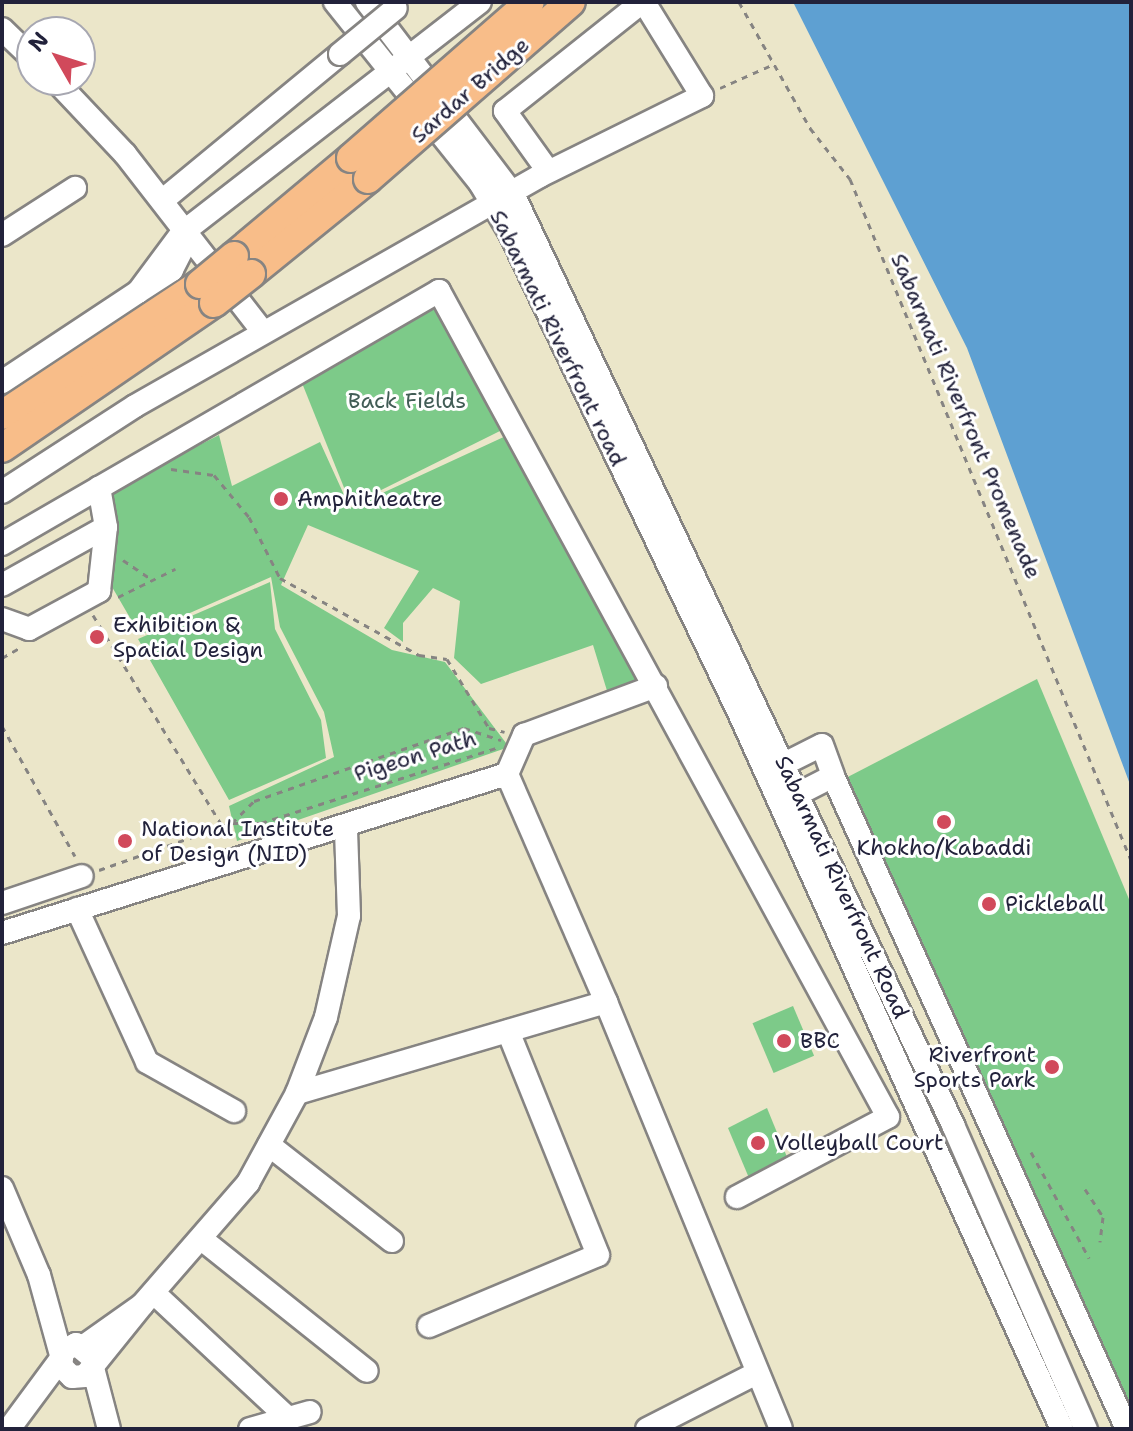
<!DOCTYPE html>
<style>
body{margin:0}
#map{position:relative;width:1133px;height:1431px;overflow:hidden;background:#ebe6c9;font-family:"Shantell Sans",sans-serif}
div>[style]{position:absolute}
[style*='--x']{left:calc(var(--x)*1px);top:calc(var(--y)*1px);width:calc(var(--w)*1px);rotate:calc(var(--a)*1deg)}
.green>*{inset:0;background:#7dca89;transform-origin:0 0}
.water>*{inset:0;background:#5ea0d2}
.path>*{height:3px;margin-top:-1.5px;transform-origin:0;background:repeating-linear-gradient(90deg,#868482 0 6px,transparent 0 12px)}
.roads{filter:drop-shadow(2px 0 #868482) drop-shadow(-2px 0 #868482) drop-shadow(0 2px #868482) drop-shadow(0 -2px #868482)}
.minor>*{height:22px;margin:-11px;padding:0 11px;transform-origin:11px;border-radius:11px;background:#fff}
.major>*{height:28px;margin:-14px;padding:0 14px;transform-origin:14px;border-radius:14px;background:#f8bd89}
.bridges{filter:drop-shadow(2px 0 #868482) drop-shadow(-2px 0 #868482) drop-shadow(0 2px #868482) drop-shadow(0 -2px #868482)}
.minor-bridge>*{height:22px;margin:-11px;padding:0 11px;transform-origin:11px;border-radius:11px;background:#fff}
.major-bridge>*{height:28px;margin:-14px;padding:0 14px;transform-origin:14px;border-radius:14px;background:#f8bd89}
.dots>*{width:22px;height:22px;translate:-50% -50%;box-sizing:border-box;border:4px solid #fff;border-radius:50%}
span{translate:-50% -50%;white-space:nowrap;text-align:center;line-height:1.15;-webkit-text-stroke:6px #fff;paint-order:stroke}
.street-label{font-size:22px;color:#22223b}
.park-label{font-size:22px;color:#425d56}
.poi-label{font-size:22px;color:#22223b}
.left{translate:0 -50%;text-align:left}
.right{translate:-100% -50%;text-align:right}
.frame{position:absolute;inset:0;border:4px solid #22223b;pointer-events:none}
.north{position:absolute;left:16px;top:16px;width:80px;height:80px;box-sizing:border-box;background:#fff;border:2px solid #a7a7b1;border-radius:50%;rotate:309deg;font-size:22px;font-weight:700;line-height:32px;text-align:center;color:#22223b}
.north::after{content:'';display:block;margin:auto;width:28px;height:36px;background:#d1495b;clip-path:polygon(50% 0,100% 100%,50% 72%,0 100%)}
</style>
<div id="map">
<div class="green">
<div style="clip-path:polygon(435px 304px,504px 429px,351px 505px,302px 383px)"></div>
<div style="clip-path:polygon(219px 435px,232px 486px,320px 442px,350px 508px,508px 435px,651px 677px,608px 694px,593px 645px,481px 684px,454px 658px,460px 601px,433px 588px,403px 623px,403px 642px,384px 628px,419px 571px,308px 525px,281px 585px,392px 650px,445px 662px,509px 747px,237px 841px,229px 806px,334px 757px,324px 712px,280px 627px,271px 577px,140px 635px,108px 580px,117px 516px,109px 491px)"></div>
<div style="clip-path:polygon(270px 582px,275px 629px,321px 720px,326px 758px,229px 800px,138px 639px)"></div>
<div style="clip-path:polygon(1037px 679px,1131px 904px,1131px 1419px,840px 781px)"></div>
<div style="left:793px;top:1006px;width:54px;height:44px;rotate:67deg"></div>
<div style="clip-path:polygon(767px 1108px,787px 1157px,749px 1178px,728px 1128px)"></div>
</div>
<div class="water">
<div style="clip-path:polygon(793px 2px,1131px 2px,1131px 787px,967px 348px)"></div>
</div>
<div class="path">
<div style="--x:739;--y:2;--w:145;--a:60.6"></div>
<div style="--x:810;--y:128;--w:65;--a:51.9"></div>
<div style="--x:850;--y:179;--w:737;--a:67.58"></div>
<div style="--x:720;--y:88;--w:59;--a:-24"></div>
<div style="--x:171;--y:469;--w:43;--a:7.9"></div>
<div style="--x:214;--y:475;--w:55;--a:50.2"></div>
<div style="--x:249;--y:517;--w:68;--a:63.1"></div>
<div style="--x:280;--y:578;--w:159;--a:29"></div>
<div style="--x:419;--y:655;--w:28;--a:8"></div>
<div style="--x:447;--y:659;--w:81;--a:58.7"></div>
<div style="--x:489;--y:728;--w:16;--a:14"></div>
<div style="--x:123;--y:560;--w:32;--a:34"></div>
<div style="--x:118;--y:597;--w:64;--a:-26.2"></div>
<div style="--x:93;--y:615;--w:249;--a:58.5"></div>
<div style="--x:2;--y:658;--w:20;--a:-30"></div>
<div style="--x:2;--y:726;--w:149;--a:60.7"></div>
<div style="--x:232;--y:823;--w:31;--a:-45"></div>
<div style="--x:254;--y:801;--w:222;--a:-19.2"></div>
<div style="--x:464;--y:728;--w:39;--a:18"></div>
<div style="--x:99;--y:870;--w:141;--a:-19.5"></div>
<div style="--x:232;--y:823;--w:29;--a:0"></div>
<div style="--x:261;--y:823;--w:247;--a:-17.7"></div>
<div style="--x:1031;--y:1152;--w:121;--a:61.3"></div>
<div style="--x:1085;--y:1189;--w:33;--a:57"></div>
<div style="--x:1103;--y:1217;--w:25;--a:97"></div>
</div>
<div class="roads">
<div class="minor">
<div style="--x:335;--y:2;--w:232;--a:51.3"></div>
<div style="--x:480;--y:183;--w:56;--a:58.9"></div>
<div style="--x:509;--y:231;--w:539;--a:64.48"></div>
<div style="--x:741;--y:717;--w:781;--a:65.73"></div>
<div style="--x:367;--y:2;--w:241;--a:52.8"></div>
<div style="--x:513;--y:194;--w:1030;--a:64.7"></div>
<div style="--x:953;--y:1125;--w:332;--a:66.4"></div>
<div style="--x:2;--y:29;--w:42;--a:44"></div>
<div style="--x:55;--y:80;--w:102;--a:46.6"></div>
<div style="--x:125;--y:154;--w:225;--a:52.2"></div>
<div style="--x:548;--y:171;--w:74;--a:-125.6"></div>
<div style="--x:505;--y:111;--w:175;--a:-38.5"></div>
<div style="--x:163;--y:200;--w:229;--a:-39.5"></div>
<div style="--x:2;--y:235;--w:87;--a:-32.8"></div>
<div style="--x:187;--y:240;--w:34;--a:117"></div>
<div style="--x:172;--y:270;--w:40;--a:147.1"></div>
<div style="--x:138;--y:292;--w:74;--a:-53.3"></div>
<div style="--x:182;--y:233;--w:377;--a:-37.8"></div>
<div style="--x:2;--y:382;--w:163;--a:-33.5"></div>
<div style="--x:2;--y:492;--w:158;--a:-32.9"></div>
<div style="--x:135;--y:406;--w:466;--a:-29.6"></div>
<div style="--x:540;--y:176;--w:181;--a:-26.3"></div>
<div style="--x:702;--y:96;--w:110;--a:-121.7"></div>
<div style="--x:2;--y:544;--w:505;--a:-30.07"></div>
<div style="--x:439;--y:291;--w:940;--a:61.47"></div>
<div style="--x:888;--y:1117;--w:171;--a:152.1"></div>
<div style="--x:2;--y:585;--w:119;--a:-29.1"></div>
<div style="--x:106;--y:527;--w:40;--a:-100"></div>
<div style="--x:2;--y:619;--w:29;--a:20"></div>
<div style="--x:29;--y:629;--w:80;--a:-28.5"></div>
<div style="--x:99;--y:591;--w:64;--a:-83.8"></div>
<div style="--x:784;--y:764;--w:42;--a:-26.6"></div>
<div style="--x:822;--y:745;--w:33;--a:70"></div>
<div style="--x:507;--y:774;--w:43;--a:-66.4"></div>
<div style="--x:524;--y:735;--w:141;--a:-20.4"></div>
<div style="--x:798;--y:794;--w:39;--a:-27"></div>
<div style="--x:833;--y:776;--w:716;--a:65.76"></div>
<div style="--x:2;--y:903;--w:84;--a:-18.6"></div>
<div style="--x:77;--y:909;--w:168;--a:65.4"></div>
<div style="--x:147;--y:1062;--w:100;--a:29.4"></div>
<div style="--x:2;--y:933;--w:529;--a:-17.48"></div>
<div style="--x:507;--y:774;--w:249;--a:66.5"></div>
<div style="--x:297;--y:1093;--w:81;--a:-69.1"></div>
<div style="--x:326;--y:1017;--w:104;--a:-77.2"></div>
<div style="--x:349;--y:916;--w:87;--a:-92"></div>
<div style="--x:269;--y:1145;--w:156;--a:38"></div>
<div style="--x:2;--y:1188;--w:95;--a:67"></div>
<div style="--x:39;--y:1275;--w:83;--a:74.6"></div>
<div style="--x:204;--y:1241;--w:208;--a:38.6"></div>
<div style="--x:155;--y:1294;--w:180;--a:43"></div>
<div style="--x:142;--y:1305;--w:162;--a:-49"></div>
<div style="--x:248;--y:1183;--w:102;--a:-61.4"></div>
<div style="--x:297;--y:1093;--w:322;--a:-16.4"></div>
<div style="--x:606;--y:1002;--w:461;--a:67.7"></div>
<div style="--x:429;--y:1326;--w:183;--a:-22.8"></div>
<div style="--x:598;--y:1255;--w:241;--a:-111.9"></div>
<div style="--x:84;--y:1346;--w:71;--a:-35.3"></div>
<div style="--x:142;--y:1305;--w:91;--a:128.8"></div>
<div style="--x:85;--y:1376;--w:13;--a:176"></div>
<div style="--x:72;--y:1377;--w:16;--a:-135"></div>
<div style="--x:61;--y:1366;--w:15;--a:-82"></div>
<div style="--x:63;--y:1351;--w:15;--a:-28"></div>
<div style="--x:76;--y:1344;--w:23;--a:40"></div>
<div style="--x:93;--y:1368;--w:63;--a:75.3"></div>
<div style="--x:9;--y:1429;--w:86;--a:-53.5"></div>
<div style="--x:250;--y:1429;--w:62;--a:-15.8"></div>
<div style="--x:647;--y:1429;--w:121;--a:-27"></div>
</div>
<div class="major">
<div style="--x:234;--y:256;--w:153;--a:-39.9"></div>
<div style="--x:251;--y:274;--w:151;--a:-39.1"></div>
<div style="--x:2;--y:415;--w:237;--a:-33.5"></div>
<div style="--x:2;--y:448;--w:257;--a:-34.4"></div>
</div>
</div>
<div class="bridges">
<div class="minor-bridge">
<div style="--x:340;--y:54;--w:72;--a:-39.4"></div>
</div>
<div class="major-bridge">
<div style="--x:351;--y:158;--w:237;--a:-41.1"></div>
<div style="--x:368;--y:179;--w:269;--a:-41.1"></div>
<div style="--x:200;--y:284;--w:44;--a:-39.5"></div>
<div style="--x:214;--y:303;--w:47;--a:-38.1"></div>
</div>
</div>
<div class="dots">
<div style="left:281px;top:499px;background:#d1495b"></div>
<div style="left:97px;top:637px;background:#d1495b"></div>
<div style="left:944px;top:822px;background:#d1495b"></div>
<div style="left:125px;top:841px;background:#d1495b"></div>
<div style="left:989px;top:904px;background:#d1495b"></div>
<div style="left:784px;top:1041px;background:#d1495b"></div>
<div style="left:1052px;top:1067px;background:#d1495b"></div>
<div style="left:758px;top:1143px;background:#d1495b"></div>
</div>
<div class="street-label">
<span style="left:470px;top:90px;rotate:-41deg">Sardar Bridge</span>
<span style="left:558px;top:338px;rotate:64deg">Sabarmati Riverfront road</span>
<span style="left:966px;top:416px;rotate:67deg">Sabarmati Riverfront Promenade</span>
<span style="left:415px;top:756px;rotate:-17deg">Pigeon Path</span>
<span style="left:842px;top:887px;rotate:65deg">Sabarmati Riverfront Road</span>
</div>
<div class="park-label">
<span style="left:407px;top:401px">Back Fields</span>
</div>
<div class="poi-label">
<span class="left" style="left:297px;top:499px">Amphitheatre</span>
<span class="left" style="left:113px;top:637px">Exhibition &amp;<br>Spatial Design</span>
<span class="left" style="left:141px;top:841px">National Institute<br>of Design (NID)</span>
<span style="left:944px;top:848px">Khokho/Kabaddi</span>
<span class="left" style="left:1005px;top:904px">Pickleball</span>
<span class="left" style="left:800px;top:1041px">BBC</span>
<span class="right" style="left:1036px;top:1067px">Riverfront<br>Sports Park</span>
<span class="left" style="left:774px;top:1143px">Volleyball Court</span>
</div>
<div class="frame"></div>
<div class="north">N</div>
</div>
